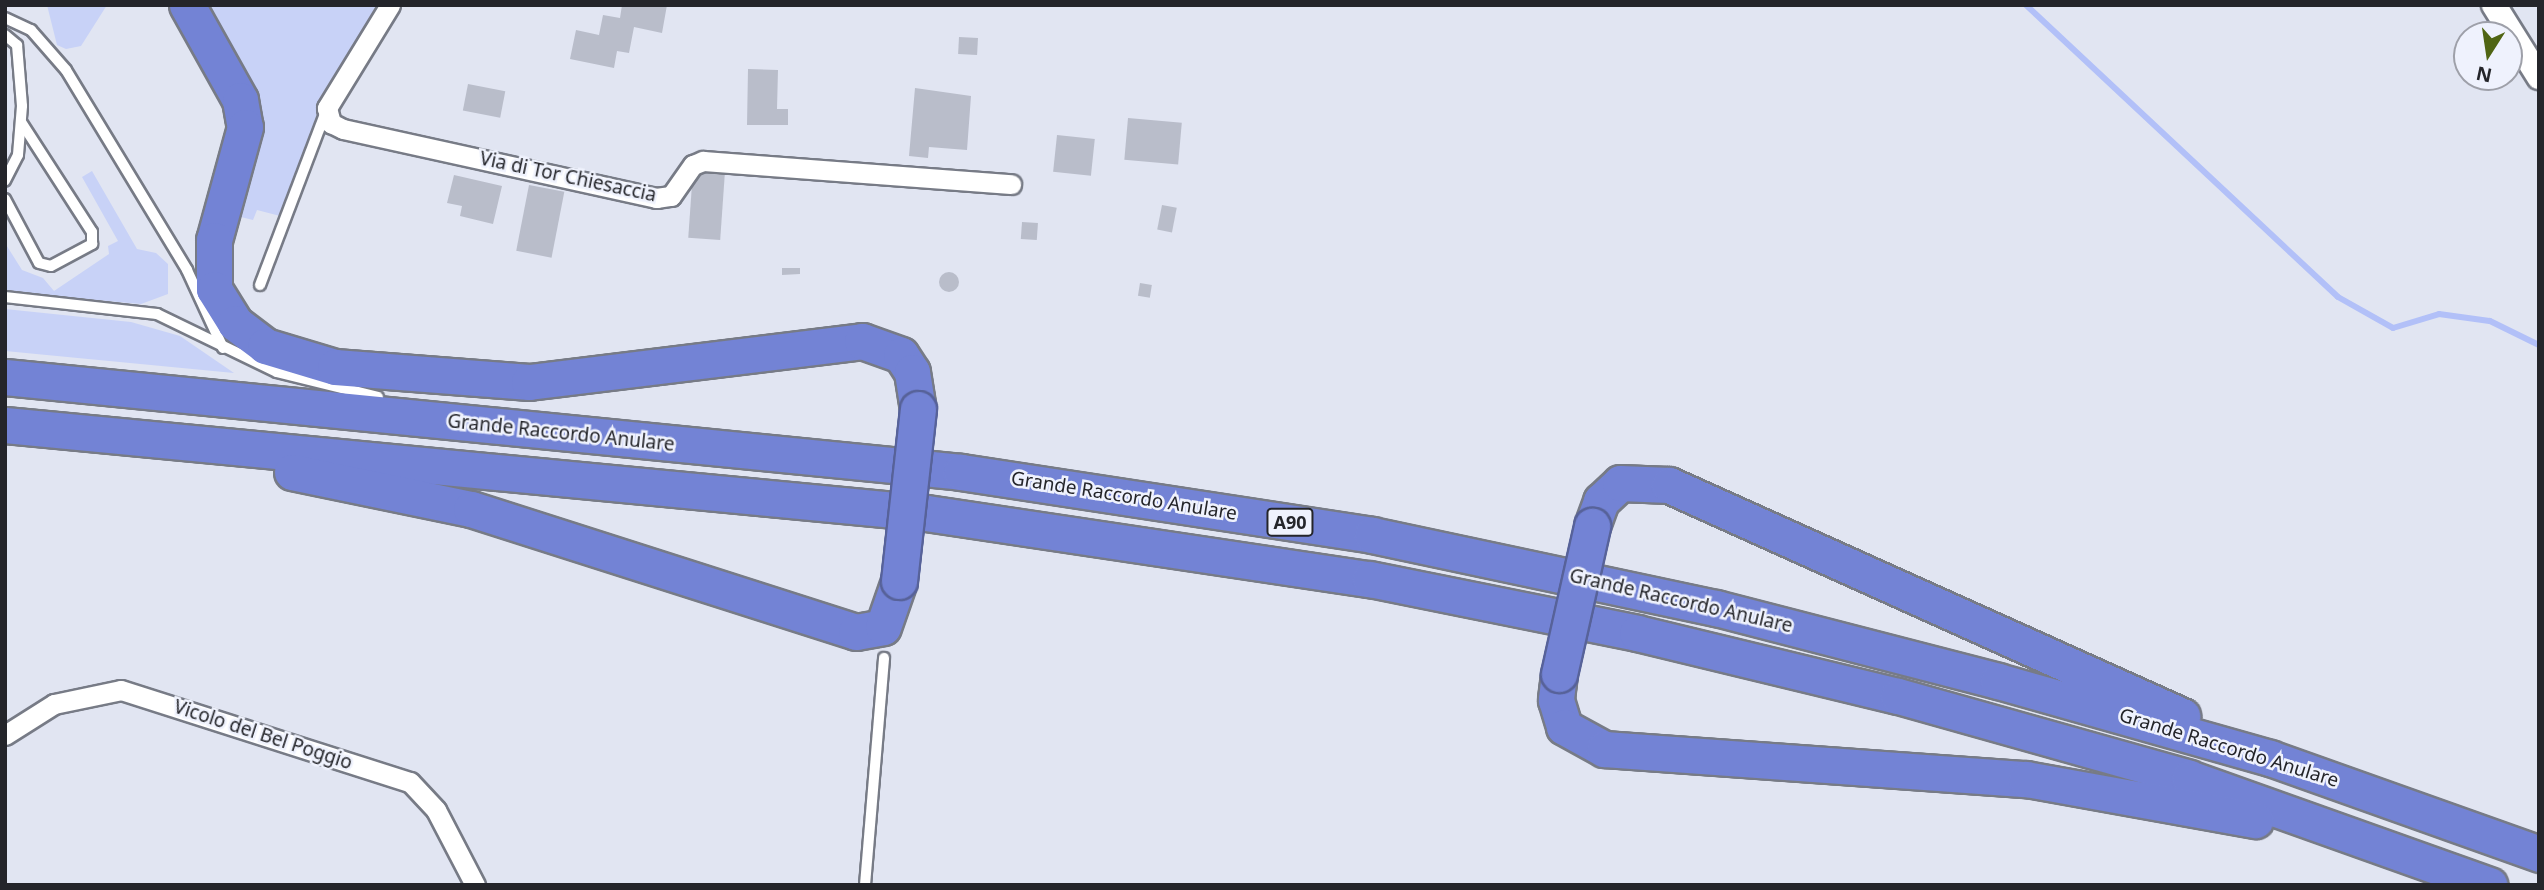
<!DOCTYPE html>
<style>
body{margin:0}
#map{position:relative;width:2544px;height:890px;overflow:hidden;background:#e1e5f2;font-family:"Noto Sans",sans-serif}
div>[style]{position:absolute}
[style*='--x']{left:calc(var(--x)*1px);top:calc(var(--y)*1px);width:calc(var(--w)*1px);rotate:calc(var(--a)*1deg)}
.green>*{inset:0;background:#c8d2f7}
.stream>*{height:6px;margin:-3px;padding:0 3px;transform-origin:3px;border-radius:3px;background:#b2c0f8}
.building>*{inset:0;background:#b9bdca;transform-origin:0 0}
.round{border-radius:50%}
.roads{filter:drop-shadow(2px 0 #777b86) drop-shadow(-2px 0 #777b86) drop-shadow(0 2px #777b86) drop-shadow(0 -2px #777b86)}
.service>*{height:10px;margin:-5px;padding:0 5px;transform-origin:5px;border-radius:5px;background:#fff}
.minor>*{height:19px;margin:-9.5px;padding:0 9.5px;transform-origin:9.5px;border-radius:9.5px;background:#fff}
.tertiary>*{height:24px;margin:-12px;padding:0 12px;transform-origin:12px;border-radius:12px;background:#fff}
.motorway>*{height:35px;margin:-17.5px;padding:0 17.5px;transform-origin:17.5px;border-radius:17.5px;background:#7383d5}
.bridges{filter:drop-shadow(2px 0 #576299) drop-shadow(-2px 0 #576299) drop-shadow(0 2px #576299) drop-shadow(0 -2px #576299)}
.motorway-bridge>*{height:35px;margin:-17.5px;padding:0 17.5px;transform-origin:17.5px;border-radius:17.5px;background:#7383d5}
span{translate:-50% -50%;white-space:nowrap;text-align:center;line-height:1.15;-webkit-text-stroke:5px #eff2fd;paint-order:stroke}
.shield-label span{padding:2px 5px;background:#eff2fd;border:2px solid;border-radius:5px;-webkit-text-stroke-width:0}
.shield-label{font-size:18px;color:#24252a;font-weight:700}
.street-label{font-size:19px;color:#24252a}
.frame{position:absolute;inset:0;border:7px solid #24252a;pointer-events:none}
.north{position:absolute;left:2453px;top:21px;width:70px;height:70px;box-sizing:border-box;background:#eff2fd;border:2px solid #9ea0a9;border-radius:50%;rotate:192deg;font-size:19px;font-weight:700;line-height:28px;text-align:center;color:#24252a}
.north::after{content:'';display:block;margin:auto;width:24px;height:32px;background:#506513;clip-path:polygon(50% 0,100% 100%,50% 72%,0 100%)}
</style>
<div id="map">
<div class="green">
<div style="clip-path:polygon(47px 5px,107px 5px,81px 46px,66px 49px,57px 45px)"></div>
<div style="clip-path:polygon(187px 5px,390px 5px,327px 108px,284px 217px,257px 210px,253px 220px,229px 214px,243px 149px)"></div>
<div style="clip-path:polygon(92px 171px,137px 249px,156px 253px,168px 264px,168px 294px,141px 304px,5px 292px,5px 243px,22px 270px,43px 278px,54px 291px,109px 254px,108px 246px,118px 241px,82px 177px)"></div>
<div style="clip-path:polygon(5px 309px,131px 322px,180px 336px,234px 373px,5px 351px)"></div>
</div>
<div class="stream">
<div style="--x:2026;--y:5;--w:427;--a:43.1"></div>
<div style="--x:2338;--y:297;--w:63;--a:29.4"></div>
<div style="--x:2393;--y:328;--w:48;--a:-16.9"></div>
<div style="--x:2439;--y:314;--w:51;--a:7.8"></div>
<div style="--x:2490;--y:321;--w:55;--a:26.1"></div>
</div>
<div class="building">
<div style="clip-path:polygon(622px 5px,667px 5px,662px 33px,634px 27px,629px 53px,617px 51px,614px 68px,570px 59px,576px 30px,599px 35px,603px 15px,620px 18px)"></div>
<div style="left:959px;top:37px;width:19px;height:17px;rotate:3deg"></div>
<div style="clip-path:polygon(748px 69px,778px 70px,777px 109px,788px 109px,788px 125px,747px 125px)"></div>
<div style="left:468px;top:84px;width:38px;height:27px;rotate:11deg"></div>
<div style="clip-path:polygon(915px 88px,971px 96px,967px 150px,929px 147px,928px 158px,909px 156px)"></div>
<div style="left:1128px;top:118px;width:54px;height:42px;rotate:5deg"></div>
<div style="left:1057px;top:135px;width:38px;height:37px;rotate:6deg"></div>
<div style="left:693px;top:170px;width:32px;height:68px;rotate:4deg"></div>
<div style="clip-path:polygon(454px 175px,502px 186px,493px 224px,460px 216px,462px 206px,447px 203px)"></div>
<div style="left:529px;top:185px;width:36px;height:67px;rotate:11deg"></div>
<div style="left:1162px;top:205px;width:15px;height:25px;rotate:11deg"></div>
<div style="left:1022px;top:222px;width:16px;height:17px;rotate:4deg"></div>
<div style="clip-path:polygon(782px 268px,800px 268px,800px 274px,782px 275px)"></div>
<div class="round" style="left:939px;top:272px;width:20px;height:20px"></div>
<div style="left:1140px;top:283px;width:12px;height:13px;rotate:9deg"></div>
</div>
<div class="roads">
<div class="service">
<div style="--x:5;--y:18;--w:29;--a:25"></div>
<div style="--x:31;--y:30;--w:53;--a:48.8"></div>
<div style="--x:66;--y:70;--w:234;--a:58.8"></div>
<div style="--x:187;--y:270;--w:86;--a:65.2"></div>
<div style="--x:5;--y:35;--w:16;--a:40"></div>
<div style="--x:17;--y:45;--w:61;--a:85.3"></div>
<div style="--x:22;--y:106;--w:49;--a:94.7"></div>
<div style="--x:18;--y:155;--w:29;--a:117"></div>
<div style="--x:5;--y:199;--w:72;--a:62"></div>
<div style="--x:39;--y:263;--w:12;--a:14"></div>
<div style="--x:51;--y:266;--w:47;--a:-28.2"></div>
<div style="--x:92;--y:244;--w:12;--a:-90"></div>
<div style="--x:92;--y:232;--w:131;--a:-122.8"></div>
<div style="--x:260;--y:285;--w:186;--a:-69.2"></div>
<div style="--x:5;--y:297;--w:153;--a:6.4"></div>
<div style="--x:157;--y:314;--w:133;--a:25.8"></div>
<div style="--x:277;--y:372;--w:104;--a:13.9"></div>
<div style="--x:865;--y:885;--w:228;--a:-85.2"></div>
</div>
<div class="minor">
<div style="--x:390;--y:5;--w:121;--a:121.5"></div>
<div style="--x:327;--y:108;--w:16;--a:75"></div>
<div style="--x:331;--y:123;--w:13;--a:27"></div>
<div style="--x:343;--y:129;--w:321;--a:12.4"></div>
<div style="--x:656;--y:198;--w:15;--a:-8"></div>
<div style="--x:671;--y:196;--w:38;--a:-55"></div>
<div style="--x:693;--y:165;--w:11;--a:-22"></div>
<div style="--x:703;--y:161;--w:309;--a:4.3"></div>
<div style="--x:5;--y:735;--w:58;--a:-32.3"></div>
<div style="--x:54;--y:704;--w:68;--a:-11.8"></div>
<div style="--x:121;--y:690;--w:303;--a:17.7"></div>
<div style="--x:410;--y:782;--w:38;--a:47"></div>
<div style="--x:436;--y:810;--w:85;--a:62.5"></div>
</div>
<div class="tertiary">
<div style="--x:2494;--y:5;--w:85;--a:58"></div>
</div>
<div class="motorway">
<div style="--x:187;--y:5;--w:109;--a:60.8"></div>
<div style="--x:240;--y:100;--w:27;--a:80"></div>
<div style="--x:245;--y:127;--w:117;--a:105.3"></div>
<div style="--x:214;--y:240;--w:49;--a:90"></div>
<div style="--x:214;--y:289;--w:40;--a:58"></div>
<div style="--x:235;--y:323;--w:38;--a:37"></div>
<div style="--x:265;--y:346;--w:73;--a:16.7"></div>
<div style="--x:335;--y:367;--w:195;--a:4.4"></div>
<div style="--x:529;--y:382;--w:336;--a:-7"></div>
<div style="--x:862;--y:341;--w:41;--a:19.7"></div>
<div style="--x:901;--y:355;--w:20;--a:57"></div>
<div style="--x:912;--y:372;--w:37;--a:81"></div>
<div style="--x:5;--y:377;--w:961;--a:5.67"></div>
<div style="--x:961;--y:472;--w:416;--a:8.7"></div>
<div style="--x:1372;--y:535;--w:352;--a:12"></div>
<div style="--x:1716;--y:608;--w:291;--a:14.5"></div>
<div style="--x:1998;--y:681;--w:283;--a:15.8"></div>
<div style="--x:2270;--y:758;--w:286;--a:19.6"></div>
<div style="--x:5;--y:425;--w:925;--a:5.46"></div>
<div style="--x:926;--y:513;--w:449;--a:8.5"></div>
<div style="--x:1370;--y:579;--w:272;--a:11.4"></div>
<div style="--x:1637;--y:633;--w:268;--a:13.6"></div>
<div style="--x:1898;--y:696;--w:302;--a:15.7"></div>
<div style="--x:2189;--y:778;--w:319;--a:19.6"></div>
<div style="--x:292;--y:472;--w:183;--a:11.7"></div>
<div style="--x:471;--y:509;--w:404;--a:17.7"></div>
<div style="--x:856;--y:632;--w:27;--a:-10"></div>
<div style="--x:883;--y:627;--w:49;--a:-70.8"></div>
<div style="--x:1592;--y:526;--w:27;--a:-70"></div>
<div style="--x:1601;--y:501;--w:26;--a:-43"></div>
<div style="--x:1620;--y:483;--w:49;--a:2.3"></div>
<div style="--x:1669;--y:485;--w:563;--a:24.24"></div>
<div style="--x:1559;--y:674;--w:26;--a:97"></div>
<div style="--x:1556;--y:700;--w:28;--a:73"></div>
<div style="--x:1564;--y:727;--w:46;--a:28.8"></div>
<div style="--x:1604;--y:749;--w:423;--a:4.1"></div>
<div style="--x:2026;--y:779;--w:233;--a:10.2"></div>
</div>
</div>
<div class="bridges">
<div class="motorway-bridge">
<div style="--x:899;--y:581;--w:173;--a:-83.7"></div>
<div style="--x:1559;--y:674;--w:152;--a:-77.4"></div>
</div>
</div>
<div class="shield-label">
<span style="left:1290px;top:522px">A90</span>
</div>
<div class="street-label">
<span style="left:568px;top:177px;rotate:12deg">Via di Tor Chiesaccia</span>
<span style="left:561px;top:433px;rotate:6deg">Grande Raccordo Anulare</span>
<span style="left:1124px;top:496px;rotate:9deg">Grande Raccordo Anulare</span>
<span style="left:1681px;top:601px;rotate:13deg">Grande Raccordo Anulare</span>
<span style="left:263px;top:735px;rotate:18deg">Vicolo del Bel Poggio</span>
<span style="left:2229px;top:748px;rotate:17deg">Grande Raccordo Anulare</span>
</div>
<div class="frame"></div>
<div class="north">N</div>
</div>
